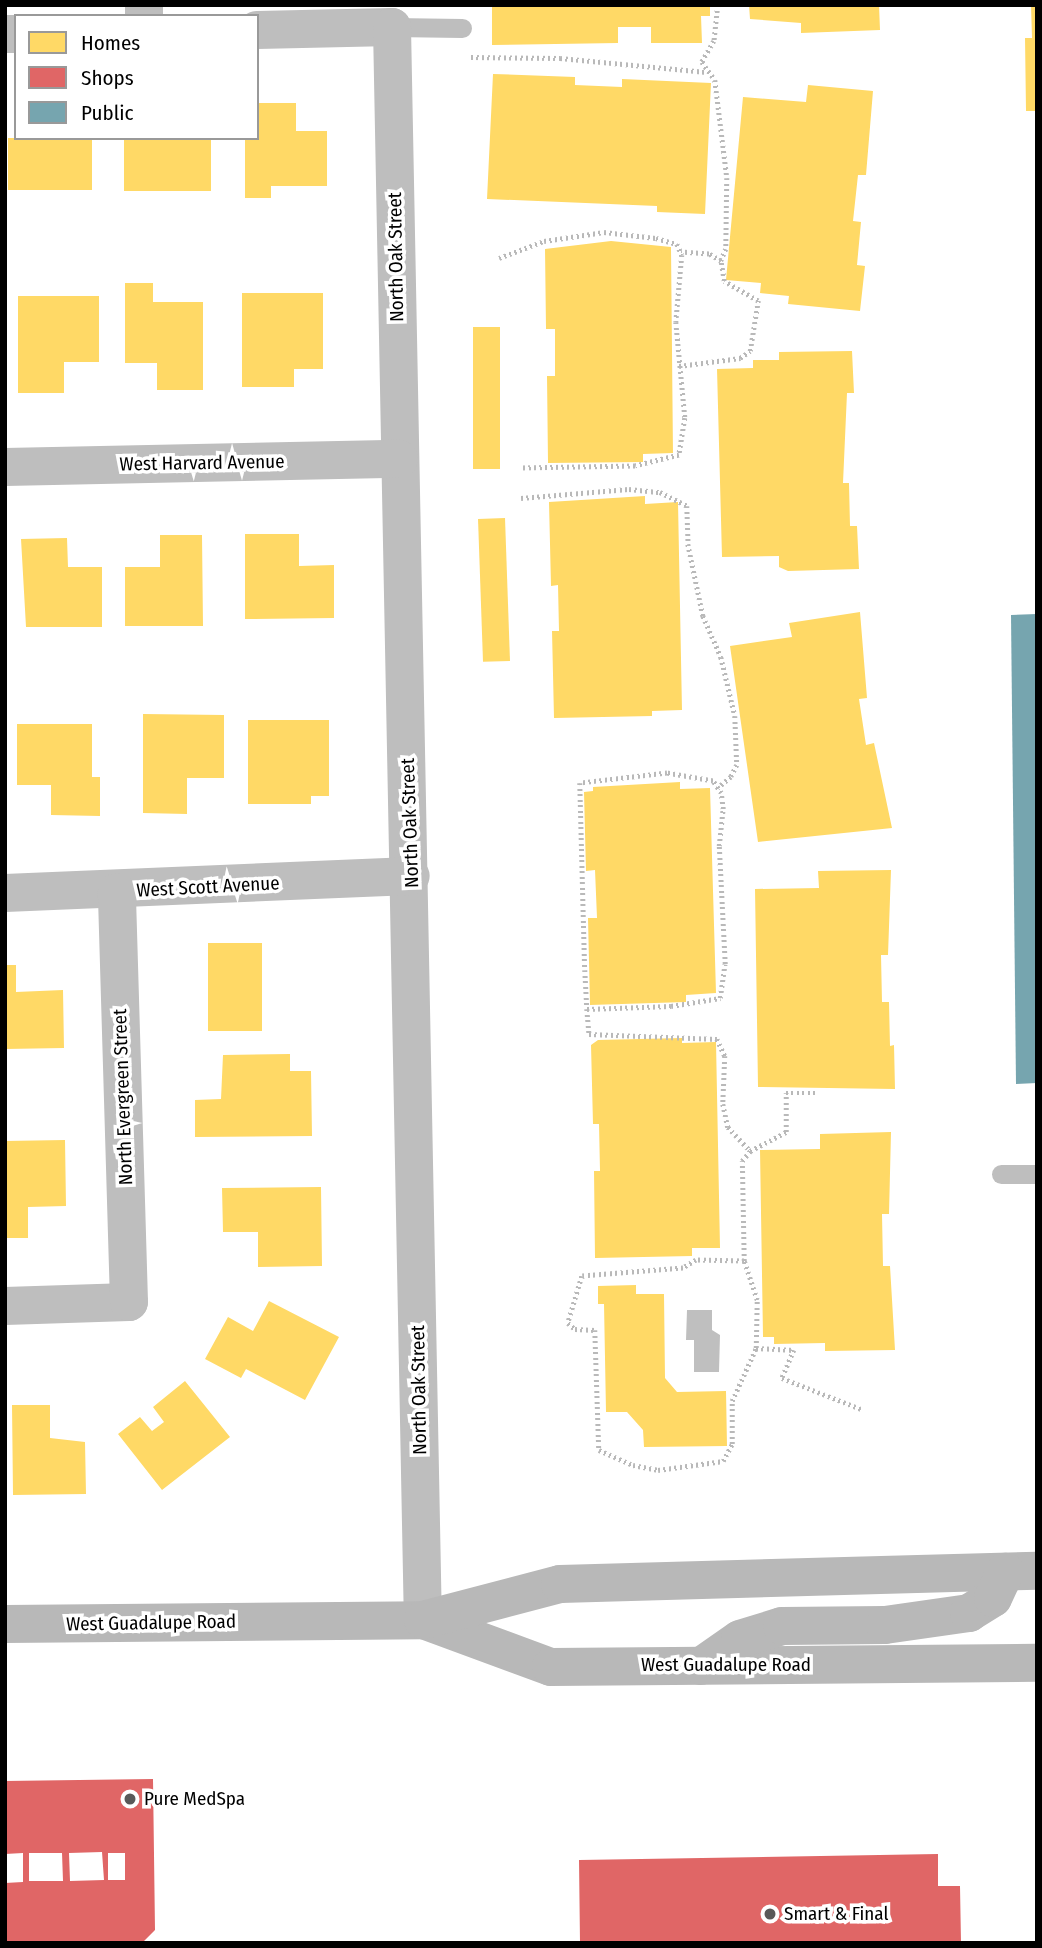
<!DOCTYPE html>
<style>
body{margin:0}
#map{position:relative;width:1042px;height:1948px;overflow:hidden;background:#fff;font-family:"Fira Sans Condensed",sans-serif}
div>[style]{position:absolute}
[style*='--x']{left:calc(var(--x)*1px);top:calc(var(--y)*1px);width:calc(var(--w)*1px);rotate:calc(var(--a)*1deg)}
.water>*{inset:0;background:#bfbfbf}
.homes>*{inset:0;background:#ffd966;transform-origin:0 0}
.shops>*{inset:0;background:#e06666}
.public>*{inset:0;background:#76a5af}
.path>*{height:4.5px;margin-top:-2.25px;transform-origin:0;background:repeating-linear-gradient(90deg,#b9b9b9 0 2px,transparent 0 5.5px)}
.service>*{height:19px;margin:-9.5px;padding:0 9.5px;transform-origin:9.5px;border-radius:9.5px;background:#bebebe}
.minor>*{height:38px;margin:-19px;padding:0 19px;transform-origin:19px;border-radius:19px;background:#bebebe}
.secondary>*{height:38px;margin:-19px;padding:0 19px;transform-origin:19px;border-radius:19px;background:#b8b8b8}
.dots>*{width:19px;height:19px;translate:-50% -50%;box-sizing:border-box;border:4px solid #fff;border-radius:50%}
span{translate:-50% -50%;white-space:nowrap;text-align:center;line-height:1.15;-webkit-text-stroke:7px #fff;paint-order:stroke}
.street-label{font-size:19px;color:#000}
.poi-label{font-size:19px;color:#000}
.left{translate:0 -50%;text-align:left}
.frame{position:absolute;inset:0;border:7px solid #000;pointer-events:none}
.legend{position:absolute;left:14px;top:14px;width:245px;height:126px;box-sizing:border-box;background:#fff;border:2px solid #999;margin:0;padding:9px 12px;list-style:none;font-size:21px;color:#000}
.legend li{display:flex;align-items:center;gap:14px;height:35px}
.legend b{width:35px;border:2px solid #999}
</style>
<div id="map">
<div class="water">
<div style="clip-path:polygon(687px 1310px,712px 1310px,712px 1330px,720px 1335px,719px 1372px,694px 1372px,694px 1340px,686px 1340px)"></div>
</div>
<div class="homes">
<div style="clip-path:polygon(492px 5px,710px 5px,710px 16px,701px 16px,702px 43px,651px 43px,651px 27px,618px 27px,618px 43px,492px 45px)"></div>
<div style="clip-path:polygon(749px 5px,879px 5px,880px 30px,801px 33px,801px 23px,750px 19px)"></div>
<div style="clip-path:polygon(1031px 5px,1037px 5px,1037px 111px,1026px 111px,1025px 38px,1032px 38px)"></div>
<div style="clip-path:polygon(493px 74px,575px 77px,575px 85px,622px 87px,622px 79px,711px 83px,705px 214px,657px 212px,657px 206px,487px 199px)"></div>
<div style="clip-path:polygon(808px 85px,873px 91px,866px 175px,858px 175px,853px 221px,861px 222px,857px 265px,865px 266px,860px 311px,788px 304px,789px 296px,760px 293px,761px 283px,726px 280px,743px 97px,806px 102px)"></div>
<div style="clip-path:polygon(257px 103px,296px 103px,296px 131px,327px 131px,327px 186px,271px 186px,271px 198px,245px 198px,245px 138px,257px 138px)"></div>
<div style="left:8px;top:138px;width:84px;height:52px"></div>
<div style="left:124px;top:138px;width:87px;height:53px"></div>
<div style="clip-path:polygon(611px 241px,671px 247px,673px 453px,643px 454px,643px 462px,548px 463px,547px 376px,555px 376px,555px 329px,546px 329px,545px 249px)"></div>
<div style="clip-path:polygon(125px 283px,153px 283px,153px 302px,203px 302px,203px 390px,157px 390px,157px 363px,125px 363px)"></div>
<div style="clip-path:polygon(242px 293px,323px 293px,323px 369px,294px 369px,294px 387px,242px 387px)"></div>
<div style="clip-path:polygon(18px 296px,99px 296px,99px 362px,64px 362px,64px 393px,18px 393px)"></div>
<div style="left:473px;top:327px;width:27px;height:142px"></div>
<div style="clip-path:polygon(852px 351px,854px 393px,847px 393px,843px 483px,849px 483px,850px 526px,857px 526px,859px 569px,788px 571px,779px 567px,779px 556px,722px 557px,717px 369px,753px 368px,753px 360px,779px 360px,779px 352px)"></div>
<div style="clip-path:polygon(645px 496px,645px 504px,678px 502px,682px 710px,652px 711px,652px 716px,554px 718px,552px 631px,559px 631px,558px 585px,551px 586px,549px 502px)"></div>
<div style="left:505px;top:518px;width:143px;height:27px;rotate:88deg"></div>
<div style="clip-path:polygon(245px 534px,299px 534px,299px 566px,334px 565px,334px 618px,245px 619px)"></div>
<div style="clip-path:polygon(160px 535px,202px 535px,203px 626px,125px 626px,125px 567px,160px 567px)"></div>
<div style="clip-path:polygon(67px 538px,68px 567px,102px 567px,102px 627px,26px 627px,21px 539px)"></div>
<div style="clip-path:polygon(860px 612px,867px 698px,859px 699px,866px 745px,874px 743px,892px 828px,758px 842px,730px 646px,792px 637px,789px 623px)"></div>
<div style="clip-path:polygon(143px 714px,224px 715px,224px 778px,187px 778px,187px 814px,143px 813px)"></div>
<div style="clip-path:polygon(248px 720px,329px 720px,329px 796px,311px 796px,311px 804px,248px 804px)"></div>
<div style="clip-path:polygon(17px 724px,92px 724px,92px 777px,100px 777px,100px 816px,51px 815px,51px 785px,17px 785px)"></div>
<div style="clip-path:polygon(680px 782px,680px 789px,710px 788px,716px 993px,686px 995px,686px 1002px,590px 1005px,588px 918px,597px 918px,595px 870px,586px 871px,584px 792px,593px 791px,593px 787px)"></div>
<div style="clip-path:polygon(891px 870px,888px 955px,881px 955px,882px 1002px,889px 1002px,890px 1046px,894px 1045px,895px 1089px,758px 1087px,755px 889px,819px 888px,818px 871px)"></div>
<div style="left:208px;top:943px;width:54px;height:88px"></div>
<div style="clip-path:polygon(5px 965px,16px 965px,16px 992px,63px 990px,64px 1048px,5px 1049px)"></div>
<div style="clip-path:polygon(682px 1038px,682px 1043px,716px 1042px,720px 1248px,692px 1248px,692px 1256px,595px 1258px,594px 1171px,600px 1171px,599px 1124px,593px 1124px,591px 1045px,598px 1040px)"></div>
<div style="clip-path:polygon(290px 1054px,290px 1071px,311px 1071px,312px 1136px,195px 1137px,195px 1100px,221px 1099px,223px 1055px)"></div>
<div style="clip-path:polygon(891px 1132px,889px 1214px,882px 1214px,883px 1266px,890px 1266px,895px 1350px,825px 1351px,825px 1343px,774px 1344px,774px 1337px,763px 1337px,760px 1150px,820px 1149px,820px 1134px)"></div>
<div style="clip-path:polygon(65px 1140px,66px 1206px,28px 1207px,28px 1238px,5px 1238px,5px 1141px)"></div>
<div style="clip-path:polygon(321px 1187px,322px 1266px,258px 1267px,258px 1232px,223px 1232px,222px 1188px)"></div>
<div style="clip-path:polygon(636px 1285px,636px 1294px,664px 1294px,665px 1378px,677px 1392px,726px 1391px,727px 1446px,644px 1447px,643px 1430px,627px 1412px,606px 1412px,604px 1304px,598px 1304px,598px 1286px)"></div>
<div style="clip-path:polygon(269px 1301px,339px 1337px,305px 1400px,246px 1369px,241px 1378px,205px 1359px,228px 1317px,253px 1331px)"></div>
<div style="clip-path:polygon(185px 1381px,230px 1437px,162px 1490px,118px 1434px,140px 1417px,152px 1431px,164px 1422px,153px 1407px)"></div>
<div style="clip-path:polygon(12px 1405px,50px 1405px,50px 1438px,85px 1442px,86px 1494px,13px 1495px)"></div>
</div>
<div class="shops">
<div style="clip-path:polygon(evenodd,153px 1779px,155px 1930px,142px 1943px,5px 1943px,5px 1883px,23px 1882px,23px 1853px,5px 1854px,5px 1781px,153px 1779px,102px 1852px,104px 1880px,70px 1881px,69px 1853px,102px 1852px,153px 1779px,29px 1853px,62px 1853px,63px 1881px,29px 1881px,29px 1853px,153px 1779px,108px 1853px,125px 1853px,125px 1880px,108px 1880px,108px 1853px)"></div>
<div style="clip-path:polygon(938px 1854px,938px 1886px,960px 1886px,961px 1943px,580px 1943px,579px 1860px)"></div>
</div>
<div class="public">
<div style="clip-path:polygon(1037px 614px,1037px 1083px,1016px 1084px,1011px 615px)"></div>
</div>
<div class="path">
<div style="--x:718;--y:5;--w:36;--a:96"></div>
<div style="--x:714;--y:41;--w:24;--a:120"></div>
<div style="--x:702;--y:62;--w:22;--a:54"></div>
<div style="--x:715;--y:80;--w:99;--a:83"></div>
<div style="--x:727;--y:178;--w:71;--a:90.8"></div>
<div style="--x:726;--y:249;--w:13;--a:113"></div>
<div style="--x:471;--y:57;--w:89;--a:0.6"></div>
<div style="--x:560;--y:58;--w:147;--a:5.5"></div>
<div style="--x:499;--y:258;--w:48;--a:-20.7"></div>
<div style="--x:544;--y:241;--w:61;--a:-8.5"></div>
<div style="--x:604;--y:232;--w:52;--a:6.6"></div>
<div style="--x:656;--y:238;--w:22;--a:16"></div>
<div style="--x:677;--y:244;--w:12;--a:66"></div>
<div style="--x:682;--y:255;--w:67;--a:95.1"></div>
<div style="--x:676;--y:322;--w:96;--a:84.6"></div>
<div style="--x:685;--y:418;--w:37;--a:99"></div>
<div style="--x:679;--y:455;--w:45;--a:166"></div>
<div style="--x:635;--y:466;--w:115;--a:179"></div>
<div style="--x:679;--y:366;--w:62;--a:-7.5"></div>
<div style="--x:740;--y:358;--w:12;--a:-35"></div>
<div style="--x:750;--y:351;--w:51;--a:-80.9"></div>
<div style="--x:758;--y:301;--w:39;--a:-150"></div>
<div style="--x:724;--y:281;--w:20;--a:-99"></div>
<div style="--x:721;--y:261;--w:14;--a:-150"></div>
<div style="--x:709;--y:254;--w:28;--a:-176"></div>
<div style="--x:521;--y:498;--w:108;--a:-4.8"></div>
<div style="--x:629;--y:489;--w:31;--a:6"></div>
<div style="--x:660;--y:492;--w:30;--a:27"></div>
<div style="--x:687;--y:506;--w:38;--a:88"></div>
<div style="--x:688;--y:544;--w:74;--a:78.2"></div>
<div style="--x:703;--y:616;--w:45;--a:66.3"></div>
<div style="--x:721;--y:657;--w:61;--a:76.7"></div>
<div style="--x:735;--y:716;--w:49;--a:87.7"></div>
<div style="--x:737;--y:765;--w:13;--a:117"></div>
<div style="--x:731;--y:777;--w:17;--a:140"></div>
<div style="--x:587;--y:1009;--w:84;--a:-2"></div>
<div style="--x:671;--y:1006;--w:50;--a:-9.3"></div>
<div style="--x:720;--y:998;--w:34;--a:-82"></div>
<div style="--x:725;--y:964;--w:118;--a:-92.9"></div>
<div style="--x:719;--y:846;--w:37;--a:-84"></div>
<div style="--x:723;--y:809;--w:16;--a:-97"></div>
<div style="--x:721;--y:793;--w:14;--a:-124"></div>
<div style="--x:713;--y:781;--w:47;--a:-170.1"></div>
<div style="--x:667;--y:773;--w:88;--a:173.4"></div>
<div style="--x:580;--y:783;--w:187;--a:88.5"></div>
<div style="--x:585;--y:970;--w:39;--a:87"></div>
<div style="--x:587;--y:1009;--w:25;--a:85"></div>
<div style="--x:589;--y:1034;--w:128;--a:2.2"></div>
<div style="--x:717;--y:1039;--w:19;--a:65"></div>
<div style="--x:725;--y:1056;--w:48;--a:92.4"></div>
<div style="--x:723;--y:1104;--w:24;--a:78"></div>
<div style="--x:728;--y:1127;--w:33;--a:47"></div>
<div style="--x:744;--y:1261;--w:100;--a:-91.1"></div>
<div style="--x:742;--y:1161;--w:13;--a:-51"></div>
<div style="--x:750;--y:1151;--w:41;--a:-27.8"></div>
<div style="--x:786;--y:1132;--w:39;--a:-90"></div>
<div style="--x:786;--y:1093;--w:32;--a:0"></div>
<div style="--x:756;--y:1348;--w:48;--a:-88.8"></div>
<div style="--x:757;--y:1300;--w:41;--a:-108.4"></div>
<div style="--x:744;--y:1261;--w:48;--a:-178.8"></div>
<div style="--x:696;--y:1260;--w:15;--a:148"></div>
<div style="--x:683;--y:1268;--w:101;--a:175.5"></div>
<div style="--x:582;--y:1276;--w:49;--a:106.6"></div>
<div style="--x:568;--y:1323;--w:9;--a:41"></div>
<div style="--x:575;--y:1329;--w:20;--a:3"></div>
<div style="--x:595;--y:1330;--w:120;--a:88.1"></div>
<div style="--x:599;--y:1450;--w:37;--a:24"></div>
<div style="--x:633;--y:1465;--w:25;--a:11"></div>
<div style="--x:658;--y:1470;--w:66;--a:-7.9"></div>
<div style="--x:723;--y:1461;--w:19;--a:-62"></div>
<div style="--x:732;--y:1444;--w:43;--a:-90"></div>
<div style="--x:732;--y:1401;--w:58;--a:-65.6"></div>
<div style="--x:756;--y:1348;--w:38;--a:3"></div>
<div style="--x:794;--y:1350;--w:30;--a:113"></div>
<div style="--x:782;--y:1378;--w:85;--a:21.4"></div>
</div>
<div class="service">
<div style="--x:392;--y:27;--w:70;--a:0.8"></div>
<div style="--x:1001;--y:1174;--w:36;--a:0"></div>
</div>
<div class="minor">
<div style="--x:144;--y:5;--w:11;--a:90"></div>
<div style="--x:257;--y:30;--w:135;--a:-1.3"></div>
<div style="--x:392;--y:27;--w:1593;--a:88.89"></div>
<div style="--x:5;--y:34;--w:11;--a:0"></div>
<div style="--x:5;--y:467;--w:394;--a:-1.2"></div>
<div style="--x:5;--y:893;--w:406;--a:-2.4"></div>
<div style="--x:5;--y:1306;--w:124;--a:-1.8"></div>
<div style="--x:129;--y:1302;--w:410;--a:-91.7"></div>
</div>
<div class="secondary">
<div style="--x:423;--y:1620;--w:136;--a:20.2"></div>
<div style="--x:551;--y:1667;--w:486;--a:-0.5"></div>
<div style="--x:5;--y:1624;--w:418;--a:-0.5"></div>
<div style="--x:423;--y:1620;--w:142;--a:-14.7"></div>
<div style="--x:560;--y:1584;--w:477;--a:-1.6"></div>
<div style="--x:701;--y:1666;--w:47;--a:-34.7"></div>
<div style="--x:740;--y:1639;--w:44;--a:-17.2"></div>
<div style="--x:782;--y:1626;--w:103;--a:-0.6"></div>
<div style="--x:885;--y:1625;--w:85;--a:-8.1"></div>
<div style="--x:969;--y:1613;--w:28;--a:-32"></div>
<div style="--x:993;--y:1598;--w:29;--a:-65"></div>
</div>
<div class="dots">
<div style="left:130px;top:1799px;background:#595959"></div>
<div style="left:770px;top:1914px;background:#595959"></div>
</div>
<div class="street-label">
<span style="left:396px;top:257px;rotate:-91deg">North Oak Street</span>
<span style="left:202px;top:463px;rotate:-1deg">West Harvard Avenue</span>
<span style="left:410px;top:823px;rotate:-92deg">North Oak Street</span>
<span style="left:208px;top:887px;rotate:-3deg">West Scott Avenue</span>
<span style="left:123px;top:1097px;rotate:-92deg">North Evergreen Street</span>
<span style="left:419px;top:1390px;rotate:-91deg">North Oak Street</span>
<span style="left:151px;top:1623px;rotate:-1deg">West Guadalupe Road</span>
<span style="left:726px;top:1665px">West Guadalupe Road</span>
</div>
<div class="poi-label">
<span class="left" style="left:144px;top:1799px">Pure MedSpa</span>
<span class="left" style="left:784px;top:1914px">Smart &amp; Final</span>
</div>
<div class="frame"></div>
<ul class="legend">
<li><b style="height:19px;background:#ffd966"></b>Homes</li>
<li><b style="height:19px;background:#e06666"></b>Shops</li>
<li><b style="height:19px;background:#76a5af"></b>Public</li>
</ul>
</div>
